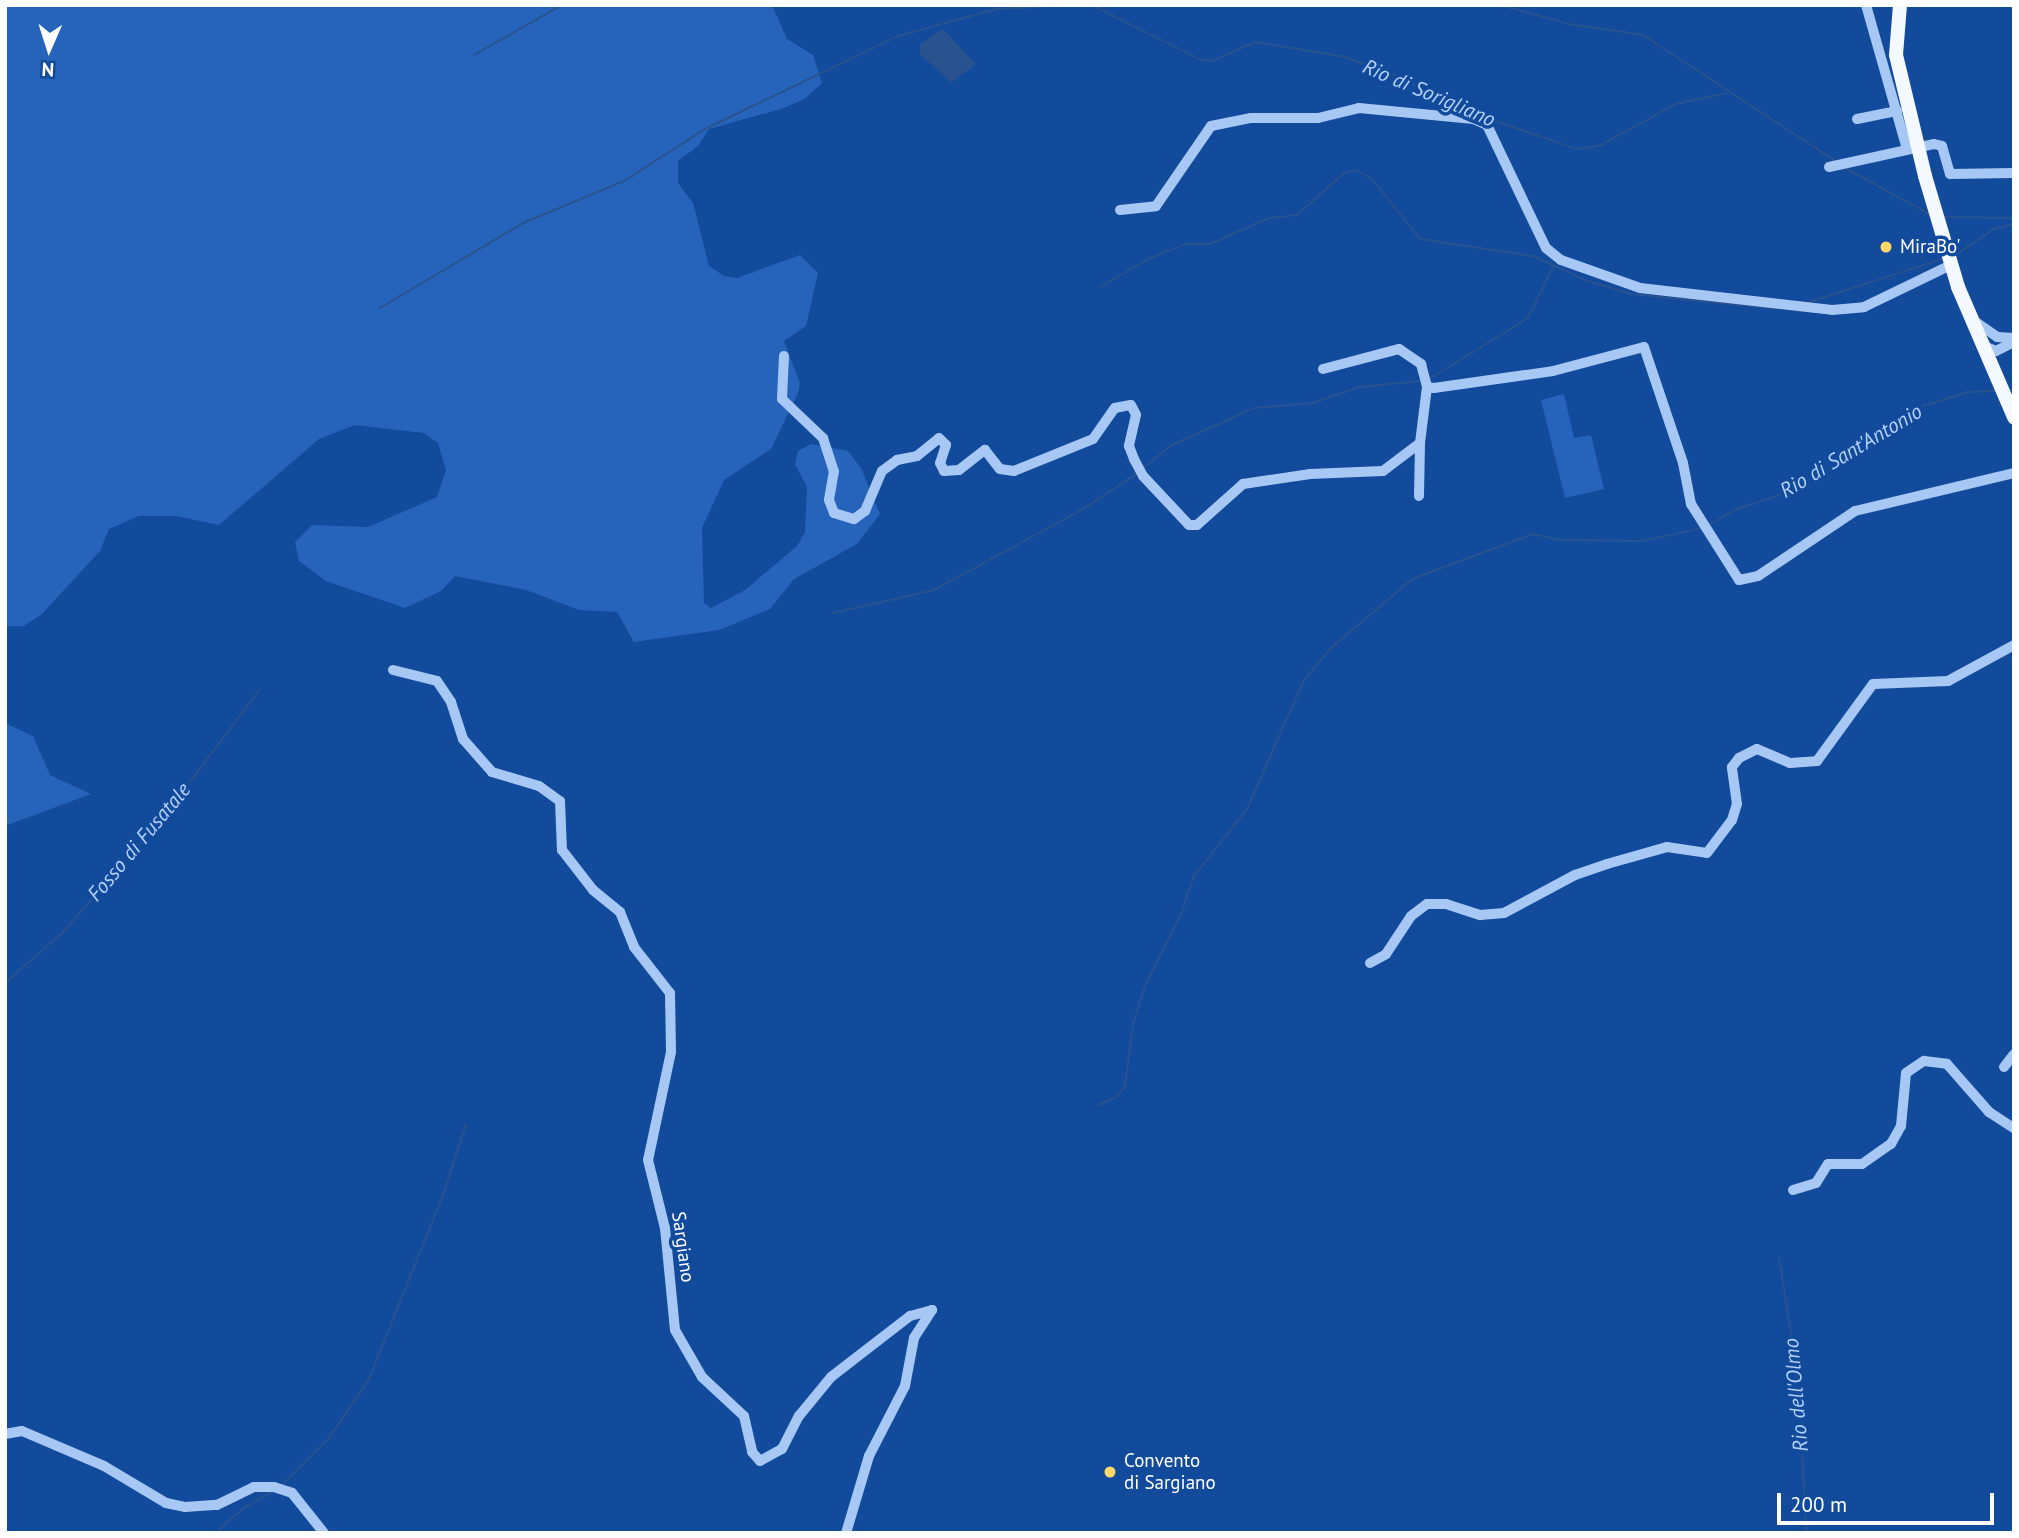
<!DOCTYPE html>
<style>
body{margin:0}
#map{position:relative;width:2019px;height:1538px;overflow:hidden;background:#124a9c;font-family:"PT Sans",sans-serif}
div>[style]{position:absolute}
[style*='--x']{left:calc(var(--x)*1px);top:calc(var(--y)*1px);width:calc(var(--w)*1px);rotate:calc(var(--a)*1deg)}
.green>*{inset:0;background:#2564ba}
.water>*{inset:0;background:#29538f}
.stream>*{height:2px;margin:-1px;padding:0 1px;transform-origin:1px;border-radius:1px;background:#29538f}
.minor>*{height:10px;margin:-5px;padding:0 5px;transform-origin:5px;border-radius:5px;background:#a7c8f4}
.major>*{height:14px;margin:-7px;padding:0 7px;transform-origin:7px;border-radius:7px;background:#f4f8ff}
.dots>*{width:19px;height:19px;translate:-50% -50%;box-sizing:border-box;border:4px solid #124a9c;border-radius:50%}
span{translate:-50% -50%;white-space:nowrap;text-align:center;line-height:1.15;-webkit-text-stroke:7px #124a9c;paint-order:stroke}
.poi-label{font-size:19px;color:#fff}
.left{translate:0 -50%;text-align:left}
.street-label{font-size:19px;color:#fff}
.water-label{font-size:21px;color:#b4d2fa;font-style:italic}
.frame{position:absolute;inset:0;border:7px solid #fff;pointer-events:none}
.north{position:absolute;left:14px;top:14px;width:70px;height:70px;-webkit-text-stroke:5px #124a9c;paint-order:stroke;rotate:183deg;font-size:19px;font-weight:700;line-height:28px;text-align:center;color:#fff}
.north::after{content:'';display:block;margin:auto;width:24px;height:32px;background:#fff;clip-path:polygon(50% 0,100% 100%,50% 72%,0 100%)}
.scale{position:absolute;left:1777px;top:1493px;width:217px;height:32px;box-sizing:border-box;border:4px solid #fff;border-top:0;padding-left:9px;font-size:21px;line-height:24px;white-space:nowrap;color:#fff;-webkit-text-stroke:5px #124a9c;paint-order:stroke}
</style>
<div id="map">
<div class="green">
<div style="clip-path:polygon(5px 5px,772px 5px,787px 39px,813px 55px,822px 83px,806px 98px,784px 108px,709px 129px,698px 146px,678px 161px,678px 183px,693px 203px,709px 266px,724px 276px,737px 278px,800px 255px,818px 273px,806px 326px,784px 341px,800px 383px,798px 393px,771px 449px,724px 480px,702px 528px,704px 603px,711px 608px,745px 590px,797px 546px,805px 532px,807px 487px,795px 464px,798px 451px,811px 444px,848px 451px,861px 468px,880px 514px,857px 544px,794px 579px,770px 609px,719px 630px,634px 642px,617px 612px,579px 610px,526px 590px,455px 576px,441px 591px,405px 608px,326px 581px,299px 561px,295px 542px,312px 525px,368px 527px,437px 497px,446px 470px,438px 443px,424px 433px,355px 425px,319px 439px,219px 525px,176px 516px,139px 516px,109px 529px,100px 551px,42px 614px,24px 626px,5px 626px)"></div>
<div style="clip-path:polygon(1564px 394px,1574px 438px,1591px 435px,1604px 489px,1565px 498px,1541px 400px)"></div>
<div style="clip-path:polygon(5px 723px,33px 736px,50px 775px,91px 794px,5px 826px)"></div>
</div>
<div class="water">
<div style="clip-path:polygon(943px 29px,976px 64px,951px 83px,920px 54px,920px 44px)"></div>
</div>
<div class="stream">
<div style="--x:1092;--y:5;--w:123;--a:26.6"></div>
<div style="--x:1202;--y:60;--w:10;--a:6"></div>
<div style="--x:1212;--y:61;--w:47;--a:-23.8"></div>
<div style="--x:1255;--y:42;--w:87;--a:9.2"></div>
<div style="--x:1341;--y:56;--w:50;--a:18.8"></div>
<div style="--x:1388;--y:72;--w:97;--a:25.8"></div>
<div style="--x:1501;--y:5;--w:71;--a:15.6"></div>
<div style="--x:1569;--y:24;--w:75;--a:8.5"></div>
<div style="--x:1643;--y:35;--w:228;--a:33.2"></div>
<div style="--x:474;--y:55;--w:101;--a:-29.6"></div>
<div style="--x:1480;--y:116;--w:102;--a:18.8"></div>
<div style="--x:1577;--y:149;--w:22;--a:-8"></div>
<div style="--x:1599;--y:146;--w:88;--a:-28.6"></div>
<div style="--x:1676;--y:104;--w:52;--a:-12.2"></div>
<div style="--x:1847;--y:169;--w:96;--a:28.7"></div>
<div style="--x:1943;--y:217;--w:71;--a:0.8"></div>
<div style="--x:1957;--y:254;--w:45;--a:-34"></div>
<div style="--x:1994;--y:229;--w:21;--a:-14"></div>
<div style="--x:1100;--y:287;--w:58;--a:-30.1"></div>
<div style="--x:1150;--y:258;--w:40;--a:-21"></div>
<div style="--x:1187;--y:244;--w:23;--a:0"></div>
<div style="--x:1210;--y:244;--w:64;--a:-23.8"></div>
<div style="--x:1269;--y:218;--w:28;--a:-6"></div>
<div style="--x:1297;--y:215;--w:63;--a:-41.8"></div>
<div style="--x:1344;--y:173;--w:12;--a:-14"></div>
<div style="--x:1356;--y:170;--w:20;--a:30"></div>
<div style="--x:1373;--y:180;--w:75;--a:51.5"></div>
<div style="--x:1420;--y:239;--w:114;--a:8.6"></div>
<div style="--x:1533;--y:256;--w:57;--a:24.8"></div>
<div style="--x:1585;--y:280;--w:48;--a:16.9"></div>
<div style="--x:1631;--y:294;--w:148;--a:5.8"></div>
<div style="--x:1810;--y:302;--w:142;--a:-18.1"></div>
<div style="--x:380;--y:308;--w:166;--a:-30.7"></div>
<div style="--x:523;--y:223;--w:109;--a:-22.6"></div>
<div style="--x:624;--y:181;--w:96;--a:-32.7"></div>
<div style="--x:705;--y:129;--w:214;--a:-25.7"></div>
<div style="--x:898;--y:36;--w:102;--a:-15.4"></div>
<div style="--x:996;--y:9;--w:71;--a:-3.2"></div>
<div style="--x:1429;--y:379;--w:116;--a:-31.6"></div>
<div style="--x:1528;--y:318;--w:59;--a:-63.9"></div>
<div style="--x:1145;--y:467;--w:33;--a:-40"></div>
<div style="--x:1170;--y:446;--w:92;--a:-24.3"></div>
<div style="--x:1254;--y:408;--w:59;--a:-4.8"></div>
<div style="--x:1313;--y:403;--w:49;--a:-19.2"></div>
<div style="--x:1359;--y:387;--w:61;--a:-5.6"></div>
<div style="--x:1711;--y:524;--w:27;--a:-31"></div>
<div style="--x:1734;--y:510;--w:61;--a:-18.1"></div>
<div style="--x:1792;--y:491;--w:153;--a:-33.3"></div>
<div style="--x:1920;--y:407;--w:50;--a:-17.4"></div>
<div style="--x:1968;--y:392;--w:27;--a:-2"></div>
<div style="--x:833;--y:613;--w:104;--a:-12.8"></div>
<div style="--x:934;--y:590;--w:170;--a:-28.5"></div>
<div style="--x:1083;--y:509;--w:66;--a:-33.2"></div>
<div style="--x:5;--y:983;--w:77;--a:-41.3"></div>
<div style="--x:63;--y:932;--w:144;--a:-48.7"></div>
<div style="--x:158;--y:824;--w:169;--a:-52.9"></div>
<div style="--x:1098;--y:1105;--w:21;--a:-23"></div>
<div style="--x:1117;--y:1097;--w:14;--a:-54"></div>
<div style="--x:1125;--y:1086;--w:63;--a:-82.6"></div>
<div style="--x:1133;--y:1024;--w:43;--a:-72.4"></div>
<div style="--x:1146;--y:983;--w:80;--a:-63.1"></div>
<div style="--x:1182;--y:912;--w:38;--a:-72"></div>
<div style="--x:1194;--y:876;--w:85;--a:-51.7"></div>
<div style="--x:1247;--y:809;--w:141;--a:-66.2"></div>
<div style="--x:1304;--y:680;--w:42;--a:-49.8"></div>
<div style="--x:1331;--y:648;--w:106;--a:-40.4"></div>
<div style="--x:1412;--y:579;--w:129;--a:-20.4"></div>
<div style="--x:1533;--y:534;--w:26;--a:13"></div>
<div style="--x:1558;--y:540;--w:84;--a:0.7"></div>
<div style="--x:1642;--y:541;--w:61;--a:-12.2"></div>
<div style="--x:1779;--y:1257;--w:130;--a:81.1"></div>
<div style="--x:1799;--y:1385;--w:148;--a:87.3"></div>
<div style="--x:282;--y:1485;--w:65;--a:-45"></div>
<div style="--x:328;--y:1439;--w:70;--a:-55.4"></div>
<div style="--x:368;--y:1381;--w:201;--a:-68"></div>
<div style="--x:443;--y:1195;--w:75;--a:-72.1"></div>
<div style="--x:215;--y:1533;--w:40;--a:-41"></div>
<div style="--x:245;--y:1507;--w:34;--a:-28"></div>
</div>
<div class="minor">
<div style="--x:1866;--y:5;--w:150;--a:74.1"></div>
<div style="--x:1857;--y:119;--w:41;--a:-11.3"></div>
<div style="--x:1829;--y:167;--w:107;--a:-12.4"></div>
<div style="--x:1934;--y:144;--w:8;--a:14"></div>
<div style="--x:1942;--y:146;--w:29;--a:74"></div>
<div style="--x:1950;--y:174;--w:64;--a:-0.9"></div>
<div style="--x:1120;--y:210;--w:36;--a:-6"></div>
<div style="--x:1156;--y:206;--w:97;--a:-55.5"></div>
<div style="--x:1211;--y:126;--w:41;--a:-11.3"></div>
<div style="--x:1251;--y:118;--w:67;--a:0"></div>
<div style="--x:1318;--y:118;--w:42;--a:-13.7"></div>
<div style="--x:1359;--y:108;--w:115;--a:5.5"></div>
<div style="--x:1473;--y:119;--w:15;--a:23"></div>
<div style="--x:1487;--y:125;--w:136;--a:64.4"></div>
<div style="--x:1546;--y:248;--w:19;--a:39"></div>
<div style="--x:1561;--y:260;--w:84;--a:19.5"></div>
<div style="--x:1640;--y:288;--w:193;--a:6.5"></div>
<div style="--x:1832;--y:310;--w:32;--a:-5"></div>
<div style="--x:1864;--y:307;--w:97;--a:-25.8"></div>
<div style="--x:1973;--y:320;--w:29;--a:35"></div>
<div style="--x:1997;--y:337;--w:17;--a:3"></div>
<div style="--x:1981;--y:345;--w:16;--a:22"></div>
<div style="--x:1996;--y:351;--w:20;--a:-27"></div>
<div style="--x:784;--y:356;--w:43;--a:92.7"></div>
<div style="--x:782;--y:399;--w:57;--a:43.6"></div>
<div style="--x:823;--y:438;--w:35;--a:72"></div>
<div style="--x:834;--y:471;--w:29;--a:100"></div>
<div style="--x:829;--y:500;--w:14;--a:69"></div>
<div style="--x:834;--y:513;--w:21;--a:17"></div>
<div style="--x:854;--y:519;--w:14;--a:-36"></div>
<div style="--x:865;--y:511;--w:43;--a:-67"></div>
<div style="--x:882;--y:471;--w:19;--a:-36"></div>
<div style="--x:897;--y:460;--w:20;--a:-11"></div>
<div style="--x:917;--y:456;--w:28;--a:-39"></div>
<div style="--x:939;--y:438;--w:10;--a:45"></div>
<div style="--x:946;--y:445;--w:19;--a:108"></div>
<div style="--x:940;--y:463;--w:9;--a:63"></div>
<div style="--x:944;--y:471;--w:15;--a:-4"></div>
<div style="--x:959;--y:470;--w:33;--a:-38"></div>
<div style="--x:985;--y:450;--w:24;--a:52"></div>
<div style="--x:1000;--y:469;--w:14;--a:8"></div>
<div style="--x:1014;--y:471;--w:85;--a:-22.1"></div>
<div style="--x:1093;--y:439;--w:38;--a:-55"></div>
<div style="--x:1115;--y:408;--w:16;--a:-11"></div>
<div style="--x:1131;--y:405;--w:11;--a:63"></div>
<div style="--x:1136;--y:415;--w:32;--a:103"></div>
<div style="--x:1129;--y:446;--w:14;--a:69"></div>
<div style="--x:1134;--y:459;--w:19;--a:62"></div>
<div style="--x:1143;--y:476;--w:67;--a:46.8"></div>
<div style="--x:1189;--y:525;--w:8;--a:0"></div>
<div style="--x:1197;--y:525;--w:62;--a:-41.7"></div>
<div style="--x:1243;--y:484;--w:68;--a:-8.5"></div>
<div style="--x:1310;--y:474;--w:73;--a:-2.4"></div>
<div style="--x:1383;--y:471;--w:46;--a:-37.1"></div>
<div style="--x:1420;--y:443;--w:56;--a:-82.9"></div>
<div style="--x:1323;--y:369;--w:79;--a:-14.7"></div>
<div style="--x:1399;--y:349;--w:27;--a:34"></div>
<div style="--x:1421;--y:364;--w:24;--a:75"></div>
<div style="--x:1427;--y:387;--w:7;--a:8"></div>
<div style="--x:1434;--y:388;--w:120;--a:-8.1"></div>
<div style="--x:1553;--y:371;--w:94;--a:-14.8"></div>
<div style="--x:1644;--y:347;--w:122;--a:71.4"></div>
<div style="--x:1683;--y:463;--w:42;--a:79"></div>
<div style="--x:1691;--y:504;--w:90;--a:57.7"></div>
<div style="--x:1739;--y:580;--w:19;--a:-12"></div>
<div style="--x:1758;--y:576;--w:117;--a:-33.8"></div>
<div style="--x:1855;--y:511;--w:163;--a:-13.4"></div>
<div style="--x:1419;--y:496;--w:53;--a:-88.9"></div>
<div style="--x:393;--y:670;--w:45;--a:14"></div>
<div style="--x:437;--y:681;--w:25;--a:56"></div>
<div style="--x:451;--y:702;--w:39;--a:72"></div>
<div style="--x:463;--y:739;--w:44;--a:48.7"></div>
<div style="--x:492;--y:772;--w:49;--a:16.6"></div>
<div style="--x:539;--y:786;--w:26;--a:36"></div>
<div style="--x:560;--y:801;--w:49;--a:87.7"></div>
<div style="--x:562;--y:850;--w:51;--a:52.2"></div>
<div style="--x:593;--y:890;--w:35;--a:39"></div>
<div style="--x:620;--y:912;--w:38;--a:68"></div>
<div style="--x:634;--y:947;--w:58;--a:52"></div>
<div style="--x:670;--y:993;--w:59;--a:89"></div>
<div style="--x:671;--y:1052;--w:110;--a:102"></div>
<div style="--x:648;--y:1160;--w:70;--a:76"></div>
<div style="--x:665;--y:1228;--w:102;--a:84.4"></div>
<div style="--x:675;--y:1330;--w:54;--a:60.1"></div>
<div style="--x:702;--y:1377;--w:57;--a:42.9"></div>
<div style="--x:744;--y:1416;--w:37;--a:77"></div>
<div style="--x:752;--y:1452;--w:12;--a:48"></div>
<div style="--x:760;--y:1461;--w:25;--a:-29"></div>
<div style="--x:782;--y:1449;--w:37;--a:-63"></div>
<div style="--x:799;--y:1416;--w:50;--a:-50.6"></div>
<div style="--x:831;--y:1377;--w:100;--a:-37.7"></div>
<div style="--x:910;--y:1316;--w:23;--a:-15"></div>
<div style="--x:932;--y:1310;--w:33;--a:123"></div>
<div style="--x:914;--y:1338;--w:49;--a:100.6"></div>
<div style="--x:905;--y:1386;--w:79;--a:117.2"></div>
<div style="--x:869;--y:1456;--w:80;--a:106.6"></div>
<div style="--x:1370;--y:963;--w:18;--a:-29"></div>
<div style="--x:1386;--y:954;--w:45;--a:-56.7"></div>
<div style="--x:1411;--y:916;--w:20;--a:-37"></div>
<div style="--x:1427;--y:904;--w:19;--a:0"></div>
<div style="--x:1446;--y:904;--w:36;--a:18"></div>
<div style="--x:1480;--y:915;--w:24;--a:-5"></div>
<div style="--x:1504;--y:913;--w:81;--a:-28.2"></div>
<div style="--x:1575;--y:875;--w:34;--a:-19"></div>
<div style="--x:1607;--y:864;--w:62;--a:-15.8"></div>
<div style="--x:1667;--y:847;--w:40;--a:8.5"></div>
<div style="--x:1707;--y:853;--w:41;--a:-52.9"></div>
<div style="--x:1732;--y:820;--w:17;--a:-73"></div>
<div style="--x:1737;--y:804;--w:37;--a:-98"></div>
<div style="--x:1732;--y:767;--w:11;--a:-52"></div>
<div style="--x:1739;--y:758;--w:20;--a:-27"></div>
<div style="--x:1757;--y:749;--w:36;--a:23"></div>
<div style="--x:1790;--y:763;--w:27;--a:-4"></div>
<div style="--x:1817;--y:761;--w:95;--a:-54"></div>
<div style="--x:1873;--y:684;--w:75;--a:-2.3"></div>
<div style="--x:1948;--y:681;--w:75;--a:-28.6"></div>
<div style="--x:2004;--y:1067;--w:16;--a:-52"></div>
<div style="--x:1793;--y:1190;--w:24;--a:-17"></div>
<div style="--x:1816;--y:1183;--w:22;--a:-58"></div>
<div style="--x:1828;--y:1164;--w:34;--a:0"></div>
<div style="--x:1862;--y:1164;--w:35;--a:-35"></div>
<div style="--x:1891;--y:1144;--w:21;--a:-61"></div>
<div style="--x:1901;--y:1126;--w:53;--a:-84.6"></div>
<div style="--x:1906;--y:1073;--w:22;--a:-34"></div>
<div style="--x:1924;--y:1061;--w:23;--a:7"></div>
<div style="--x:1947;--y:1064;--w:64;--a:48.8"></div>
<div style="--x:1989;--y:1112;--w:30;--a:33"></div>
<div style="--x:5;--y:1434;--w:17;--a:-10"></div>
<div style="--x:22;--y:1431;--w:89;--a:23.1"></div>
<div style="--x:104;--y:1466;--w:72;--a:30.8"></div>
<div style="--x:166;--y:1503;--w:19;--a:12"></div>
<div style="--x:185;--y:1507;--w:32;--a:-4"></div>
<div style="--x:217;--y:1505;--w:41;--a:-25.9"></div>
<div style="--x:254;--y:1487;--w:20;--a:0"></div>
<div style="--x:274;--y:1487;--w:19;--a:18"></div>
<div style="--x:292;--y:1493;--w:51;--a:51.3"></div>
</div>
<div class="major">
<div style="--x:1900;--y:5;--w:50;--a:94.6"></div>
<div style="--x:1896;--y:55;--w:124;--a:76.5"></div>
<div style="--x:1925;--y:176;--w:116;--a:73.4"></div>
<div style="--x:1958;--y:287;--w:142;--a:66.7"></div>
</div>
<div class="dots">
<div style="left:1886px;top:247px;background:#ffd86a"></div>
<div style="left:1110px;top:1472px;background:#ffd86a"></div>
</div>
<div class="poi-label">
<span class="left" style="left:1900px;top:247px">MiraBo'</span>
<span class="left" style="left:1124px;top:1472px">Convento<br>di Sargiano</span>
</div>
<div class="street-label">
<span style="left:683px;top:1247px;rotate:82deg">Sargiano</span>
</div>
<div class="water-label">
<span style="left:1429px;top:93px;rotate:23deg">Rio di Sorigliano</span>
<span style="left:1851px;top:451px;rotate:-31deg">Rio di Sant'Antonio</span>
<span style="left:139px;top:842px;rotate:-50deg">Fosso di Fusatale</span>
<span style="left:1796px;top:1395px;rotate:-95deg">Rio dell'Olmo</span>
</div>
<div class="frame"></div>
<div class="north">N</div>
<div class="scale">200 m</div>
</div>
